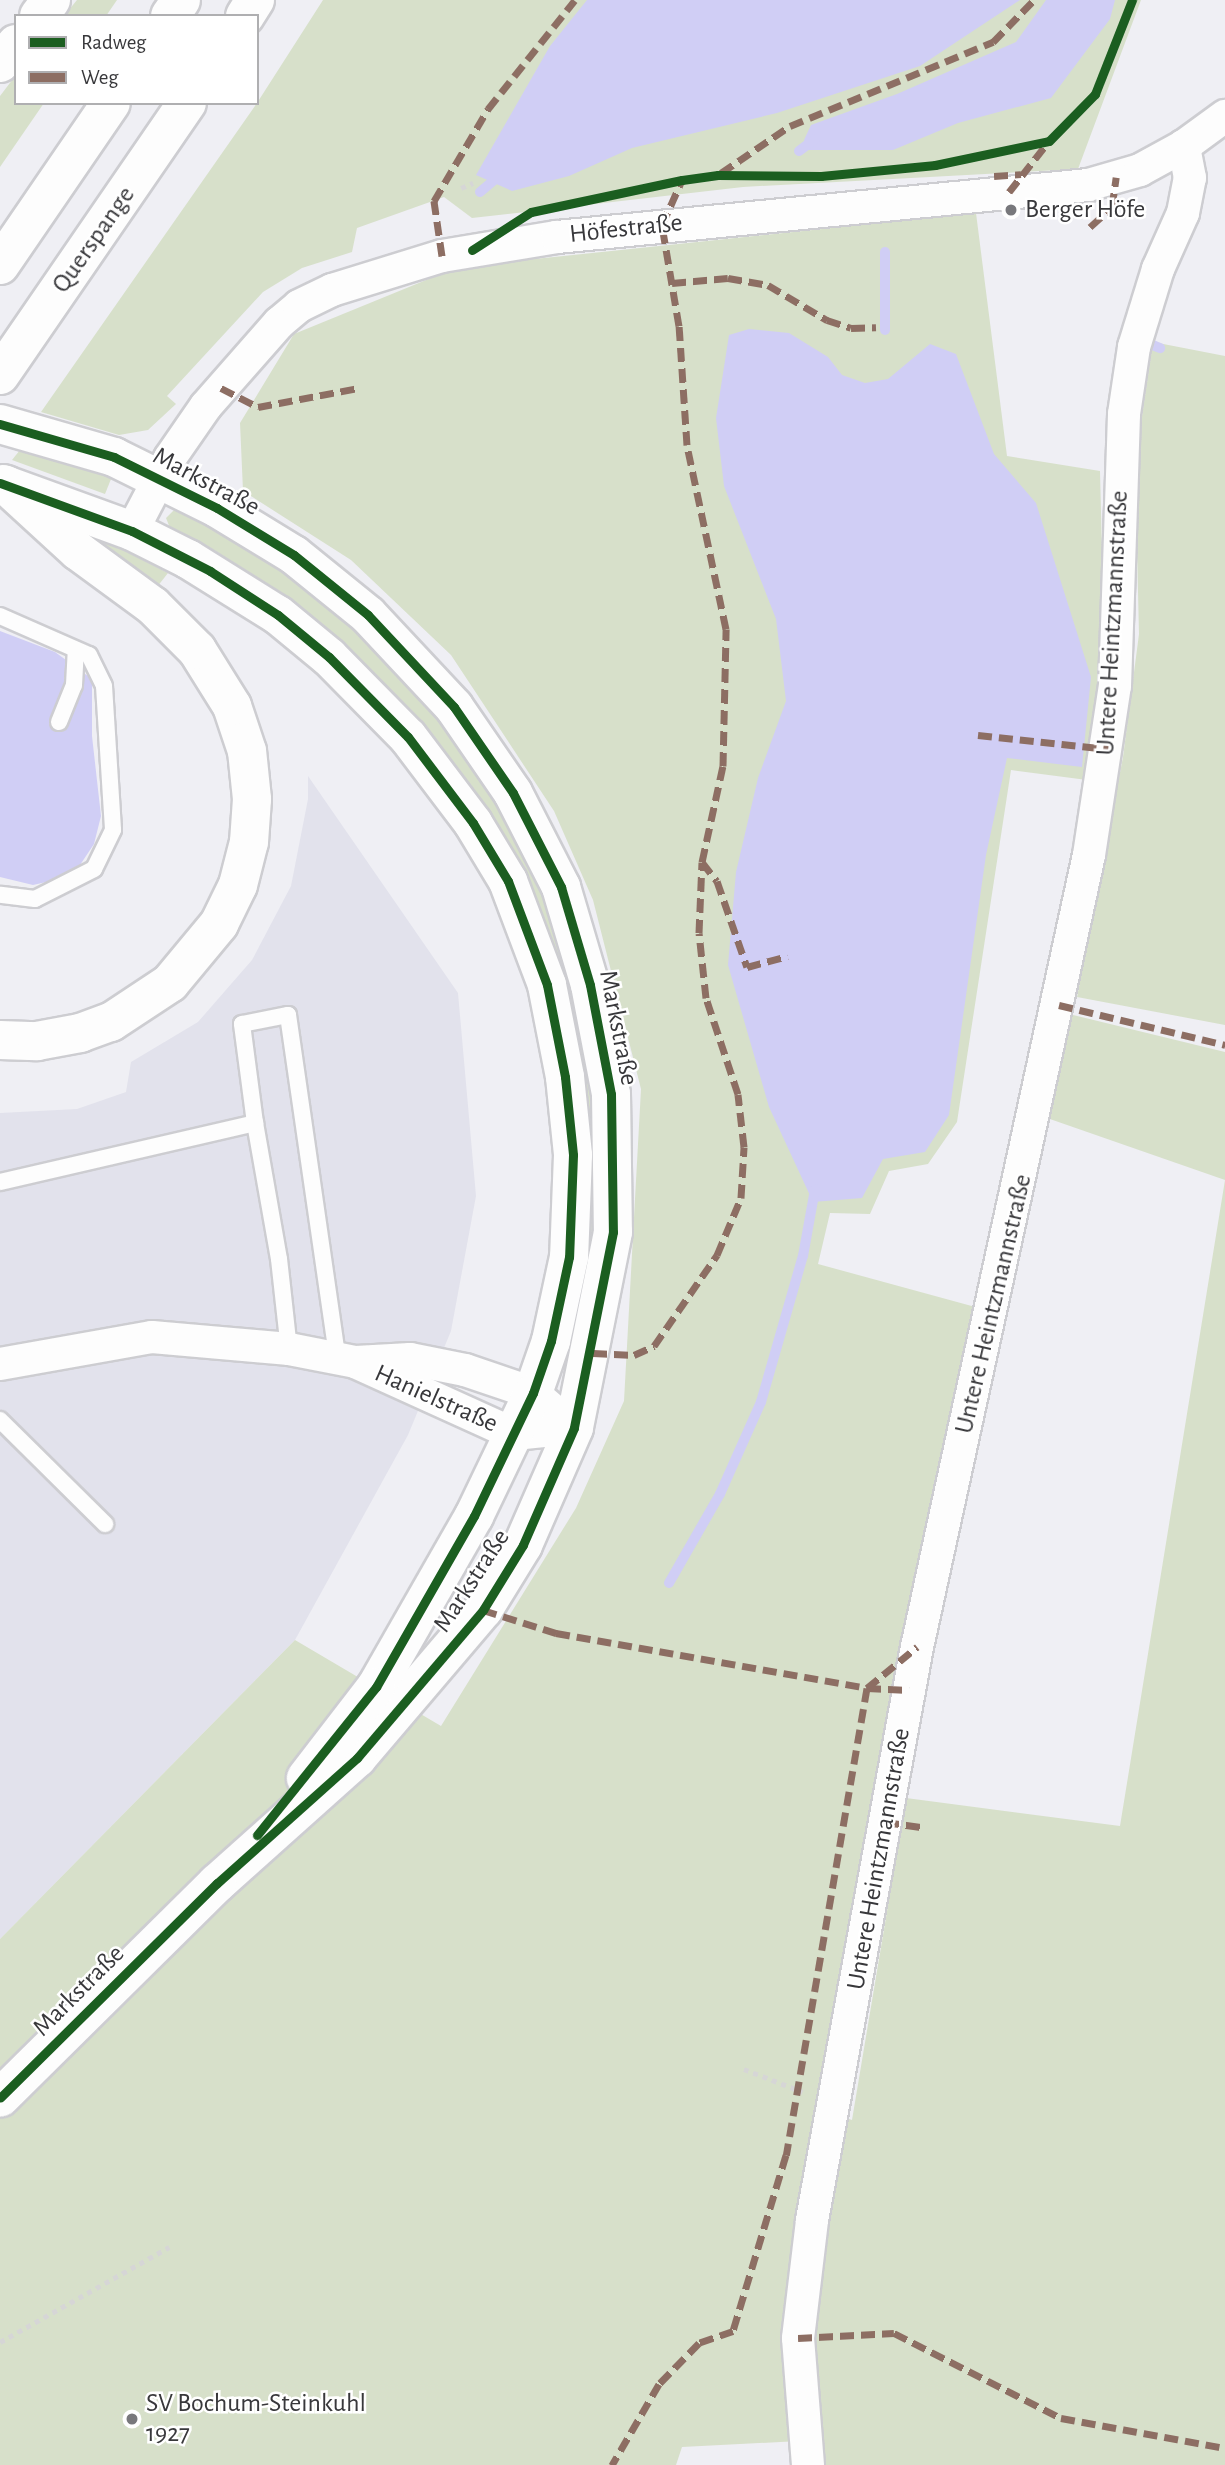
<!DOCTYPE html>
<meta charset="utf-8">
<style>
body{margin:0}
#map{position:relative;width:1225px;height:2465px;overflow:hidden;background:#efeff4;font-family:"Alegreya Sans",sans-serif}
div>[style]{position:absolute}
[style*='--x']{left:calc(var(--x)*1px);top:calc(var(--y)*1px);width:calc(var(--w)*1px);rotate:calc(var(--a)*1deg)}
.built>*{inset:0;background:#e2e2ec}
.green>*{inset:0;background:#d7e0ca}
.water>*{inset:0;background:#d0cef5}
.stream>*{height:10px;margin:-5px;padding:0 5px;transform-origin:5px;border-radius:5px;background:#d0cef5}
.path>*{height:4.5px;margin-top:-2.25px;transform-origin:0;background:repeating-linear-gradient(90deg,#d6d6d6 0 5px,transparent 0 10px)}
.roads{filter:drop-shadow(2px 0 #cdcdd1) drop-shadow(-2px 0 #cdcdd1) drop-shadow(0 2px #cdcdd1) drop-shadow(0 -2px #cdcdd1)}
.lane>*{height:16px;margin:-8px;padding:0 8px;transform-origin:8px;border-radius:8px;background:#fdfdfd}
.street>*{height:32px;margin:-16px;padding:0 16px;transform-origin:16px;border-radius:16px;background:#fdfdfd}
.secondary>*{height:38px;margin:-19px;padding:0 19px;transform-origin:19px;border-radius:19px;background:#fdfdfd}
.highway>*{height:38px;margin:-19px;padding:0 19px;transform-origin:19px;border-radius:19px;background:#fdfdfd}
.quiet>*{height:7px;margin-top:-3.5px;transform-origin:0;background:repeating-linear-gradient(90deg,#8d6e63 0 14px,transparent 0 21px)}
.cycleway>*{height:9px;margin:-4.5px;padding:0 4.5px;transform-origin:4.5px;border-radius:4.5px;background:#1b5e20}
.dots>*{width:19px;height:19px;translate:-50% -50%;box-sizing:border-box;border:4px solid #fff;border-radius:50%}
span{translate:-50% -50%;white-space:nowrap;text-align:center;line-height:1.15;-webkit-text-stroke:5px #fff;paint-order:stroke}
.poi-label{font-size:26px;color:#38383b}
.left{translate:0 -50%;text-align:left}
.street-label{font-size:26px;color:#38383b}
.legend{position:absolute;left:14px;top:14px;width:245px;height:91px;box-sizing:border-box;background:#fff;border:2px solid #afafb1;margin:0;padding:9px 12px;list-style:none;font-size:21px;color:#38383b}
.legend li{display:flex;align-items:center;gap:14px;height:35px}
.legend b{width:35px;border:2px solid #afafb1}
</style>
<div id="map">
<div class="built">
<div style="clip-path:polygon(308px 776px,458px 993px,476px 1196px,451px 1331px,408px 1435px,295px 1640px,0 1939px,0 1113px,77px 1109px,126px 1092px,131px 1062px,198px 1022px,252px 960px,291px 886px,308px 799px)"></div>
</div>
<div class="green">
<div style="clip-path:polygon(77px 0,117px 0,106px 16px,64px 16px)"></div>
<div style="clip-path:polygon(323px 0,1141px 0,1078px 169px,743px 187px,472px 218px,444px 197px,357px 228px,352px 252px,302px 268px,263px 292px,167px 396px,176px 404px,148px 430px,119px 435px,41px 412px,257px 103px)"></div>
<div style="clip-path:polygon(16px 75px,16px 103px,44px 103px,0 167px,0 96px)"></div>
<div style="clip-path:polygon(976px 213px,1007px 456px,1100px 471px,1105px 674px,1087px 780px,1011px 770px,957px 1122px,928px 1164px,889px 1171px,870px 1214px,830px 1213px,818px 1264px,979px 1308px,821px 2109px,852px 2120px,906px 1798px,1120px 1826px,1225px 1180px,1047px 1118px,1069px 1014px,1225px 1052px,1225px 2465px,820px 2465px,818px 2440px,682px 2447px,676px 2465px,0 2465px,0 1939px,295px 1640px,441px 1726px,576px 1508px,624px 1401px,641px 1089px,593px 900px,554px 811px,451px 655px,351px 560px,243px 491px,240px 423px,294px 334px,458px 267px)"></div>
<div style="clip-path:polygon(1153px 342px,1225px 356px,1225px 1025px,1077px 997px,1123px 757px,1139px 634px,1135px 463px)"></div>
<div style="clip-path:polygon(28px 440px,115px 469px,105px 494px,12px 460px)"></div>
<div style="clip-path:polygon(179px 505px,323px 596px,460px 737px,529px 852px,575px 978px,596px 1087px,598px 1216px,567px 1368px,563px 1363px,583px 1240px,497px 840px,170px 528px,166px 518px)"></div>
<div style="clip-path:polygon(90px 536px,129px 553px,168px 573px,157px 587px)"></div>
</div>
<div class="water">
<div style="clip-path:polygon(587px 0,1020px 0,920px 66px,777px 113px,632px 148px,569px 176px,512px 191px,476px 175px,550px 46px)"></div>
<div style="clip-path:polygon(1046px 0,1115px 0,1110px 19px,1051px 98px,958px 123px,893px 150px,808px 150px,804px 140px,811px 125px,897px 94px,1016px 42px)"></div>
<div style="clip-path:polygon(749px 329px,789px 333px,828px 357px,842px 375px,865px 383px,888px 379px,930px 344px,956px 354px,994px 454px,1036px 503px,1091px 677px,1082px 767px,1007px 758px,986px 855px,949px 1115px,925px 1152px,883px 1159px,862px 1198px,813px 1202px,769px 1107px,728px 965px,736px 872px,758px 778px,786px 701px,776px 619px,724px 486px,716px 418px,729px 335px)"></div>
<div style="clip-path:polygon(0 631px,55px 652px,92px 679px,92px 736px,101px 816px,94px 844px,78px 868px,55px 880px,33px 885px,0 877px)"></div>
</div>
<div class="stream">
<div style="--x:799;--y:151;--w:20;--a:-37"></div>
<div style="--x:480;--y:192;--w:26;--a:-40"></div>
<div style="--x:885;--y:252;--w:78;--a:90"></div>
<div style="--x:1150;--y:344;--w:11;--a:22"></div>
<div style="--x:669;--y:1583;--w:103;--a:-60.2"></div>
<div style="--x:720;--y:1494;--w:101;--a:-66"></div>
<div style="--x:761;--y:1402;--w:152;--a:-74"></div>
<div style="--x:803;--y:1256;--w:68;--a:-79.8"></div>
</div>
<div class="path">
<div style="--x:461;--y:188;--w:13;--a:-23"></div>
<div style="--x:744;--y:2069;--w:63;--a:21.3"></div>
<div style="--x:0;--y:2342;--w:194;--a:-29.3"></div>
</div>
<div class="roads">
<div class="lane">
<div style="--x:0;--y:616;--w:97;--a:23.7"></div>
<div style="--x:89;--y:655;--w:34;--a:64"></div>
<div style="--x:104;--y:686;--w:144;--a:86.4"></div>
<div style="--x:113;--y:830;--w:43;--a:116"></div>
<div style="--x:94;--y:869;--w:66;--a:153"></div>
<div style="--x:35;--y:899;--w:35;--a:-173"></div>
<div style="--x:59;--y:722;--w:40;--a:-68"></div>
<div style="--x:74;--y:685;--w:35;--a:-87"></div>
<div style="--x:255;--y:1123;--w:100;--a:-97.5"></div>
<div style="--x:242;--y:1024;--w:47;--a:-11.1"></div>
<div style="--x:288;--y:1015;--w:345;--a:81.8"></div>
<div style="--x:0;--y:1182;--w:262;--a:-13"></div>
<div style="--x:255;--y:1123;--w:138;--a:80"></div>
<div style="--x:279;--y:1259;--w:91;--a:83.7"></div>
<div style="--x:0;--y:1420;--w:148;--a:44.7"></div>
</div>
<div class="street">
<div style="--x:132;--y:531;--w:82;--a:-62.5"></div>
<div style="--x:170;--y:458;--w:63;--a:-55.3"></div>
<div style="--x:206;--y:406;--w:111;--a:-48.7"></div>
<div style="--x:279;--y:323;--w:26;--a:-40"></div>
<div style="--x:299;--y:306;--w:37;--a:-26"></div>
<div style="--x:332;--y:290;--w:115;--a:-17.2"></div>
<div style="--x:442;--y:256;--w:117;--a:-9.4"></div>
<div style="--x:557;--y:237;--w:534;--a:-5.59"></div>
<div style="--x:1088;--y:185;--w:54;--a:-16.1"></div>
<div style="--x:1140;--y:170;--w:50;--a:-28.6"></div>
<div style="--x:1184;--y:146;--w:51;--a:-36.2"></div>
<div style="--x:356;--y:1362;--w:54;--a:-3.2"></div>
<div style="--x:410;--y:1359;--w:56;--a:11.3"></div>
<div style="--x:465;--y:1370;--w:72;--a:18.7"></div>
<div style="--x:533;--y:1393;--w:54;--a:40.5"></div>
<div style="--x:0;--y:1364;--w:154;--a:-10.1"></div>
<div style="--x:152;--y:1337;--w:138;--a:5"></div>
<div style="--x:289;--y:1349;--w:67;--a:11.1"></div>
<div style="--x:355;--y:1362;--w:175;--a:24.4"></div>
<div style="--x:514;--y:1434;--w:60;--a:-5.7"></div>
<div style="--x:808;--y:2465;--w:127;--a:-94.5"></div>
<div style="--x:798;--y:2338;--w:119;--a:-83.2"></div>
<div style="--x:812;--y:2220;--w:583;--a:-79.62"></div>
<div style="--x:917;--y:1647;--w:810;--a:-77.75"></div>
<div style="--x:1089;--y:855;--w:171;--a:-81.3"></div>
<div style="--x:1115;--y:686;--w:272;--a:-88.1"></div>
<div style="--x:1124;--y:414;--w:68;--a:-81.5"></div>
<div style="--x:1134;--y:347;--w:82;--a:-72.9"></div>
<div style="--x:1158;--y:269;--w:61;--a:-65.9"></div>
<div style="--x:1183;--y:213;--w:36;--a:-79"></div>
<div style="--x:1190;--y:178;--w:33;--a:-101"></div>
</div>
<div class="secondary">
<div style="--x:0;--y:424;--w:119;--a:16.1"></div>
<div style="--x:114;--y:457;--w:115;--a:26.3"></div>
<div style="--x:217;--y:508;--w:90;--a:31.4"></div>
<div style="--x:294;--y:555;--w:95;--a:39"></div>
<div style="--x:368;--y:615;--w:126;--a:46.9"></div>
<div style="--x:454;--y:707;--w:104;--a:55.5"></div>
<div style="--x:513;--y:793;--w:106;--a:62.9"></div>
<div style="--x:561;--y:887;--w:102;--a:73.5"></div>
<div style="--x:590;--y:985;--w:111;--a:79.1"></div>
<div style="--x:611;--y:1094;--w:138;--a:89.2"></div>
<div style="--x:613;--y:1232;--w:200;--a:101.3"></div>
<div style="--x:574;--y:1428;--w:128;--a:113.6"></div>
<div style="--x:523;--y:1545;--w:76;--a:121.6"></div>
<div style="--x:483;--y:1610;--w:194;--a:130.4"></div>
<div style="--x:357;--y:1758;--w:188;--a:138.2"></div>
<div style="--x:217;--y:1883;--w:305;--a:135.3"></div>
<div style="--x:3;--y:484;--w:137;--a:20"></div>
<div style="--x:132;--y:531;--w:63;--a:26.6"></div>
<div style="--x:188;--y:559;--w:106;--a:31.9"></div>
<div style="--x:278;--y:615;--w:66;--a:39.5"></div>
<div style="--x:329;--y:657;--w:112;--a:45.4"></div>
<div style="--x:408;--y:737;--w:108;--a:52.9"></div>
<div style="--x:473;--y:823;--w:68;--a:58.9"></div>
<div style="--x:508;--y:881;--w:111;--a:69.4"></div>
<div style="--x:547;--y:985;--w:94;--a:78.9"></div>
<div style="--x:565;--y:1077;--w:78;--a:84.1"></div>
<div style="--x:573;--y:1155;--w:102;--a:92.2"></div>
<div style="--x:569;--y:1257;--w:86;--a:102.1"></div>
<div style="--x:551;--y:1341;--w:55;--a:109.1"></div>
<div style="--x:533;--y:1393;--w:136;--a:115.6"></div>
<div style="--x:474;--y:1516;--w:197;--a:119.8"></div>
<div style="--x:376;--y:1687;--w:115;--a:127.6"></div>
</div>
<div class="highway">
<div style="--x:39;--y:16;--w:20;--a:-53"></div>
<div style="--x:170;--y:16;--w:19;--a:-55"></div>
<div style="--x:245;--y:16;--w:19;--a:-58"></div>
<div style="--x:0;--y:63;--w:25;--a:-50"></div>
<div style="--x:0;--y:265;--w:196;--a:-55.6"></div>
<div style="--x:0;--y:375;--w:330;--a:-55.5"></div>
<div style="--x:0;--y:1040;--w:37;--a:2"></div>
<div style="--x:37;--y:1041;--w:44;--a:-10.5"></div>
<div style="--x:80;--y:1033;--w:33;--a:-20"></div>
<div style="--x:111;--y:1022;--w:71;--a:-33.5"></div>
<div style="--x:170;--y:983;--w:77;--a:-50.3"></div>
<div style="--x:219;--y:924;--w:43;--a:-64"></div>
<div style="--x:238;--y:885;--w:44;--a:-75.7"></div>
<div style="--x:249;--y:842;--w:43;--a:-86"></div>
<div style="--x:252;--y:799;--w:48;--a:-95.9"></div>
<div style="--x:247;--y:751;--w:47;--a:-108.4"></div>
<div style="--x:232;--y:706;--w:66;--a:-122"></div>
<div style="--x:197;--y:650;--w:62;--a:-135"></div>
<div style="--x:153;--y:606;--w:93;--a:-143.7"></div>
<div style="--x:78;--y:551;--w:98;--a:-137.5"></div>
</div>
</div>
<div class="quiet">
<div style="--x:721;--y:173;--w:83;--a:-34.3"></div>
<div style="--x:790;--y:126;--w:220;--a:-22.5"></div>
<div style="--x:993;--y:42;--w:59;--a:-45.7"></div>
<div style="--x:994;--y:176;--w:27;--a:-4"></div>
<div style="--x:1009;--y:192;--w:65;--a:-51.9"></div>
<div style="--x:1090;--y:227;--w:30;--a:-42"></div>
<div style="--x:1112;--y:207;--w:30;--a:-82"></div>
<div style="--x:442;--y:256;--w:56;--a:-98.3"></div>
<div style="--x:434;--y:201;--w:107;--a:-59.6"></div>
<div style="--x:488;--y:109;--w:139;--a:-51.4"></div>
<div style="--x:672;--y:283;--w:56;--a:-5.1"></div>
<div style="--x:728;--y:278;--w:41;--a:9.9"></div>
<div style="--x:768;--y:285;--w:69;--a:30.7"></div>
<div style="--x:827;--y:320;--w:25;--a:18"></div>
<div style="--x:851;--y:328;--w:25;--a:-2"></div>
<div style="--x:221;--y:388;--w:42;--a:27.2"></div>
<div style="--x:258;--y:407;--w:103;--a:-10.7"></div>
<div style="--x:978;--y:735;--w:131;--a:6.1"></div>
<div style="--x:702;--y:862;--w:24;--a:52"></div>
<div style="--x:717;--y:881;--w:91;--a:70.8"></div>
<div style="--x:747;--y:967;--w:42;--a:-15"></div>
<div style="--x:1059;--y:1005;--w:171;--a:13.5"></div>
<div style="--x:593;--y:1353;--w:41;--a:2.8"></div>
<div style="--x:634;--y:1355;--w:22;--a:-24"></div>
<div style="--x:654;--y:1346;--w:111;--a:-55.3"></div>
<div style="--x:717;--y:1255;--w:62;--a:-67.2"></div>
<div style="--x:741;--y:1198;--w:51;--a:-86.6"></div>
<div style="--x:744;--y:1147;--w:53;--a:-96.5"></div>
<div style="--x:738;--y:1094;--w:101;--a:-108.4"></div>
<div style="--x:706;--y:998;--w:65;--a:-96.1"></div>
<div style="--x:699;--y:933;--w:71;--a:-87.6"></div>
<div style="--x:702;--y:862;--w:98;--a:-77.7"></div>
<div style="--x:723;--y:766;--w:137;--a:-88.7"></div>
<div style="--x:726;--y:629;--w:188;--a:-102"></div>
<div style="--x:687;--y:445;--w:119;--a:-93.8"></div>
<div style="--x:679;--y:326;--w:102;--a:-99.6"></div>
<div style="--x:662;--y:225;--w:49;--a:-66"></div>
<div style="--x:483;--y:1610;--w:77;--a:17.5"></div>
<div style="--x:556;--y:1633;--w:316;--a:10"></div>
<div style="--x:867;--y:1688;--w:474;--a:99.8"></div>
<div style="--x:786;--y:2155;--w:184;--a:106.8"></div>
<div style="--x:733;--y:2331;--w:36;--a:161"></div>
<div style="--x:699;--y:2343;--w:57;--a:134.3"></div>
<div style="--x:659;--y:2384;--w:94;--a:120.1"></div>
<div style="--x:867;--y:1688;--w:65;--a:-39.4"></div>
<div style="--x:867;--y:1688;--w:42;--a:2.7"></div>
<div style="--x:885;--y:1822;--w:36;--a:8"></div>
<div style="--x:798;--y:2338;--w:96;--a:-3"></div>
<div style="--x:894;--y:2333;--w:187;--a:27"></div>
<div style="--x:1061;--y:2418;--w:167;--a:10.4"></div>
</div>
<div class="cycleway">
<div style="--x:472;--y:250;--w:70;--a:-32.8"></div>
<div style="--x:531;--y:212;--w:154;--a:-12"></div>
<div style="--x:682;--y:180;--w:36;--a:-8"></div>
<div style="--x:718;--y:175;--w:103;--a:0.6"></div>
<div style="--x:821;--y:176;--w:115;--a:-5.5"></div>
<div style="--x:935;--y:165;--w:116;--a:-11.9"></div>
<div style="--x:1049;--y:141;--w:66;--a:-45.6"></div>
<div style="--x:1095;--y:94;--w:101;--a:-68.5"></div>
<div style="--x:0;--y:424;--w:119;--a:16.1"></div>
<div style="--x:114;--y:457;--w:115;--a:26.3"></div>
<div style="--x:217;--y:508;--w:90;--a:31.4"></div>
<div style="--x:294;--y:555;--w:95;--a:39"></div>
<div style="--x:368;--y:615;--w:126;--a:46.9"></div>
<div style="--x:454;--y:707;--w:104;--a:55.5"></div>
<div style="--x:513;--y:793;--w:106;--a:62.9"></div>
<div style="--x:561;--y:887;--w:102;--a:73.5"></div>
<div style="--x:590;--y:985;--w:111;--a:79.1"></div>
<div style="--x:611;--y:1094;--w:138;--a:89.2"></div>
<div style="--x:613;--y:1232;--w:200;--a:101.3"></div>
<div style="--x:574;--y:1428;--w:128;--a:113.6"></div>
<div style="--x:523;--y:1545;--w:76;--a:121.6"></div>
<div style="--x:483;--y:1610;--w:194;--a:130.4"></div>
<div style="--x:357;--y:1758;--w:188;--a:138.2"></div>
<div style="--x:217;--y:1883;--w:305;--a:135.3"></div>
<div style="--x:0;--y:483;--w:140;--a:20"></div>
<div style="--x:132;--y:531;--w:88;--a:27.1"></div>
<div style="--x:210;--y:571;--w:81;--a:32.9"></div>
<div style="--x:278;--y:615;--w:66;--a:39.5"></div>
<div style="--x:329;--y:657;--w:112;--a:45.4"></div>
<div style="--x:408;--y:737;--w:108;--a:52.9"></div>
<div style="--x:473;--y:823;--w:68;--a:58.9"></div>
<div style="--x:508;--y:881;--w:111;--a:69.4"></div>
<div style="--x:547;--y:985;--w:94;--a:78.9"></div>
<div style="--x:565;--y:1077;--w:78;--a:84.1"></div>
<div style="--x:573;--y:1155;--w:102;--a:92.2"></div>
<div style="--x:569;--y:1257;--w:86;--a:102.1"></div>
<div style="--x:551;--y:1341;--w:55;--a:109.1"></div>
<div style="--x:533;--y:1393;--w:136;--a:115.6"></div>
<div style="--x:474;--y:1516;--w:197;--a:119.8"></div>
<div style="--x:376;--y:1687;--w:190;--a:128.8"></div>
</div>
<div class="dots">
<div style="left:1011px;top:210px;background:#78787c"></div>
<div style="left:132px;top:2419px;background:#78787c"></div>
</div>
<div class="poi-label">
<span class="left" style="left:1025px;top:210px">Berger Höfe</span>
<span class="left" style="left:146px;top:2419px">SV Bochum-Steinkuhl<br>1927</span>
</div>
<div class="street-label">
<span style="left:626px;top:229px;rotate:-6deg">Höfestraße</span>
<span style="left:94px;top:240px;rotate:-55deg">Querspange</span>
<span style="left:206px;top:482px;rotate:28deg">Markstraße</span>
<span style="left:1113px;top:623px;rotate:-87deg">Untere Heintzmannstraße</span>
<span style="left:618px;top:1028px;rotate:79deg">Markstraße</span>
<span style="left:994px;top:1304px;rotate:-77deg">Untere Heintzmannstraße</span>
<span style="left:436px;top:1399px;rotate:24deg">Hanielstraße</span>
<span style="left:472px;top:1581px;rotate:-57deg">Markstraße</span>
<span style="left:879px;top:1859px;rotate:-80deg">Untere Heintzmannstraße</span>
<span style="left:79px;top:1991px;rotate:-45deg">Markstraße</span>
</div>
<ul class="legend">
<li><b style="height:9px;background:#1b5e20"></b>Radweg</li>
<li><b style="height:9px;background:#8d6e63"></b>Weg</li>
</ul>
</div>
